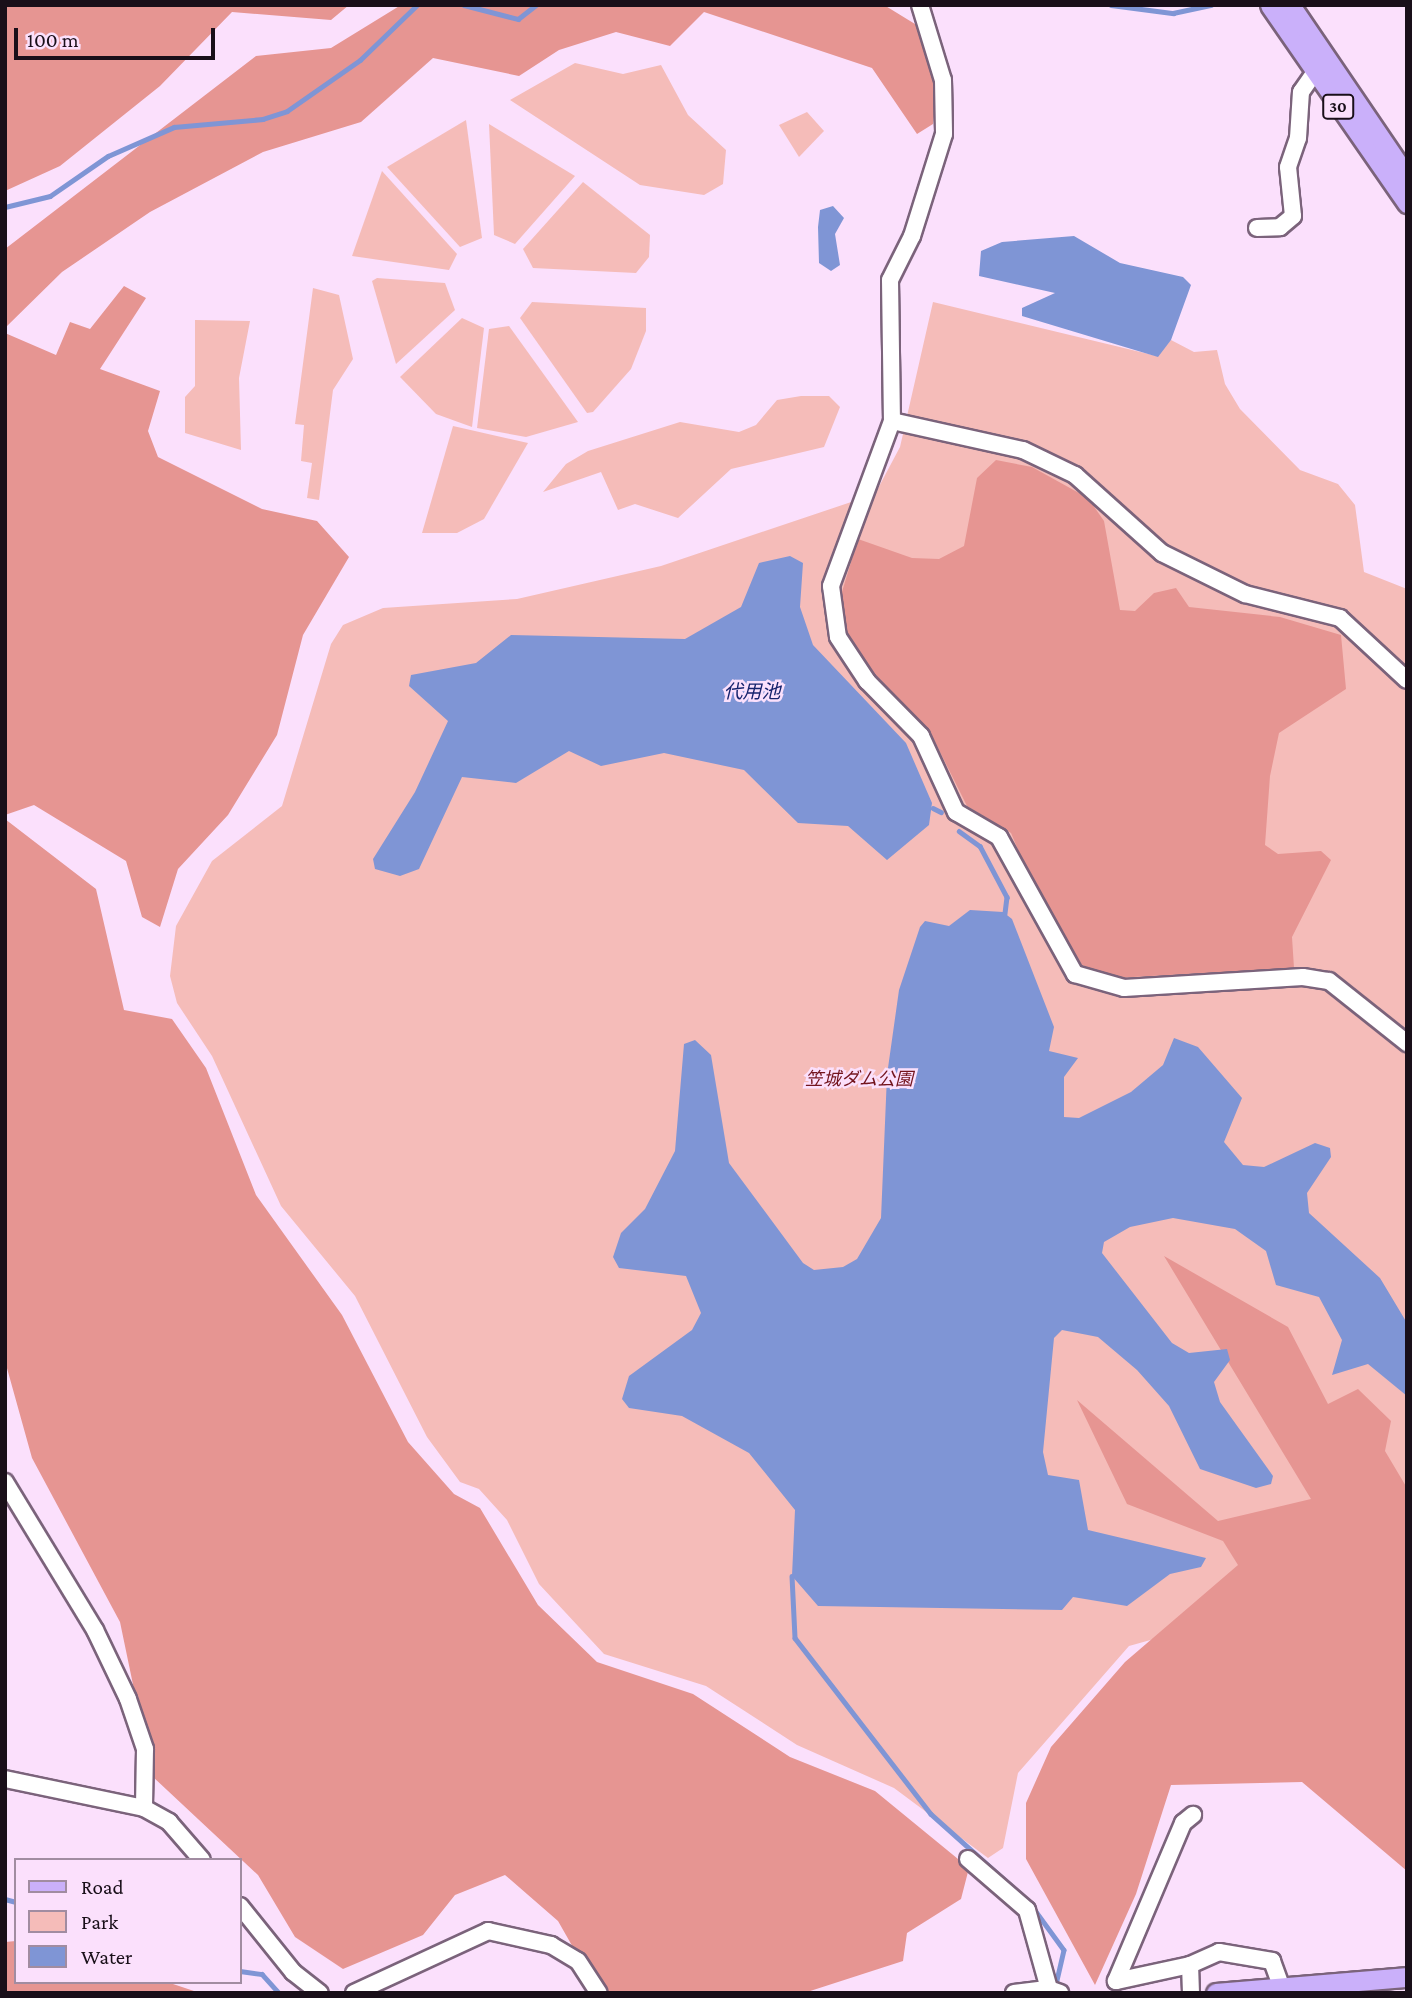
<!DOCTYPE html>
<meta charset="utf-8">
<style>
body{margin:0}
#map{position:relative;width:1412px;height:1998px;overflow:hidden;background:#fbe0fc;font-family:"Crimson Pro","Noto Sans JP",serif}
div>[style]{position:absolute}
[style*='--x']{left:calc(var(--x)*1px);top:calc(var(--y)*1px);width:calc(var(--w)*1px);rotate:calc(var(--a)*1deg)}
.green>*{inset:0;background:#f5bcb9}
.forest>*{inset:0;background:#e69592}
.water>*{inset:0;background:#7f95d5}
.stream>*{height:4.5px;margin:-2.25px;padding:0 2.25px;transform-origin:2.25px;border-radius:2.25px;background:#7f95d5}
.roads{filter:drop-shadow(2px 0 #7b637b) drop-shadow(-2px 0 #7b637b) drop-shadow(0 2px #7b637b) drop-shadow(0 -2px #7b637b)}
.minor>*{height:16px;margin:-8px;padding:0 8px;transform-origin:8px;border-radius:8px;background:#fff}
.major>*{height:19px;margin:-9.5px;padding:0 9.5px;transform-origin:9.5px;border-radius:9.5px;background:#cab0fa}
span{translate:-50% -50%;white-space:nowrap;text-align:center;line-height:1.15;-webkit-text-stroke:5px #fbe0fc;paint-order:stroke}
.shield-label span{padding:2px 5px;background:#fbe0fc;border:2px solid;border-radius:5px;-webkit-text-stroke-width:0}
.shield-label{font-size:16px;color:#190f19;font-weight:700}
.park-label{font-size:18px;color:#73141d;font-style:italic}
.water-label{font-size:19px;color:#16236d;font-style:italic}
.frame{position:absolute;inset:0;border:7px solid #190f19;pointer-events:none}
.legend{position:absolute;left:14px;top:1858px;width:228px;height:126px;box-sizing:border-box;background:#fbe0fc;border:2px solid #a18ca1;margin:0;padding:9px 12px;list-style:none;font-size:21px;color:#190f19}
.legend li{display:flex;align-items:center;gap:14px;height:35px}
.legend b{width:35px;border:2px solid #a18ca1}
.scale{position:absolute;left:14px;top:28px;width:201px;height:32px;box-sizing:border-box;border:4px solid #190f19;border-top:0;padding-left:9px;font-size:21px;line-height:24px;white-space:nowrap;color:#190f19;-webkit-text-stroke:5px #fbe0fc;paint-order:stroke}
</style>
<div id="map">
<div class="green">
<div style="clip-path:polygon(575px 63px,623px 74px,661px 65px,688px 115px,726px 150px,723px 184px,704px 195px,640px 185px,510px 100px)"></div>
<div style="clip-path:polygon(807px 112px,824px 131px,799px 157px,779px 125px)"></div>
<div style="clip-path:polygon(466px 120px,482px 238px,460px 247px,387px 167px)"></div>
<div style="clip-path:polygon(489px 124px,575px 176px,515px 244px,494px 235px)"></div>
<div style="clip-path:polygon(382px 171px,457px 254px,449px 270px,352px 256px)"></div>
<div style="clip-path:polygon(583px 182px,650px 235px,649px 257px,636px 273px,533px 268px,523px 249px)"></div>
<div style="clip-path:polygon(377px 278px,445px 283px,455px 310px,396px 364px,372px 281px)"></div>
<div style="clip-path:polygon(313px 288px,339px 295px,353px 359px,333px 390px,319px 500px,307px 498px,312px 463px,301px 461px,304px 425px,295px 424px)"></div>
<div style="clip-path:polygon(532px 302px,646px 308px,646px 331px,631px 369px,593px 412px,587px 413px,520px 318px)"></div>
<div style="clip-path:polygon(933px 302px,1157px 356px,1171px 340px,1194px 352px,1217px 350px,1225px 384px,1240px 409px,1300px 470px,1338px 484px,1355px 505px,1364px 572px,1407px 589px,1407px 1568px,1129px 1646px,1018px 1773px,1003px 1848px,988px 1858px,894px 1788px,797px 1745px,706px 1686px,604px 1654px,539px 1584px,507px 1520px,479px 1489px,460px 1482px,427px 1437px,355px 1296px,281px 1206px,212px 1056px,177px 1003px,170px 976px,176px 926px,212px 861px,282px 806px,331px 644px,343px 625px,383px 608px,517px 599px,661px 566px,875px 494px,900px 447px)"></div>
<div style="clip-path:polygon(462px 318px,484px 328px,472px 427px,436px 414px,400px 377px)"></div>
<div style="clip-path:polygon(195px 320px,250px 321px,239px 378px,241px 450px,185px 433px,185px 397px,195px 386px)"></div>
<div style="clip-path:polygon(509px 326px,578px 422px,526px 437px,477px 428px,489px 329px)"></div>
<div style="clip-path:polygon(801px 396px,829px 396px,840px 407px,824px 447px,731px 469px,678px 518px,635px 504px,618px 510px,601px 472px,543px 492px,566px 464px,588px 451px,680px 422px,739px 432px,756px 425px,777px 400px)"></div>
<div style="clip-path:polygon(453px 426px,528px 443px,484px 519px,457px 533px,422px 533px)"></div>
</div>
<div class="forest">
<div style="clip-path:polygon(5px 5px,349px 5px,331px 20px,232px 12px,160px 86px,60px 166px,5px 191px)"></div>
<div style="clip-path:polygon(401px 5px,884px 5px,915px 24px,941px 62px,933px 124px,917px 134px,872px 68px,704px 12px,670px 46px,616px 32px,559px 50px,519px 76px,433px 58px,361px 122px,263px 152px,150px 212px,62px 272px,5px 328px,5px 249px,256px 56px,331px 48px)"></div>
<div style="clip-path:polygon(124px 286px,146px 298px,100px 369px,160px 391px,148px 431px,158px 457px,262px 509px,317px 521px,349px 557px,303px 635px,277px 735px,228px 815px,178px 869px,160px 927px,142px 917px,126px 861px,34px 805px,5px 815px,5px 333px,56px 355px,70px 322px,90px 329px)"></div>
<div style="clip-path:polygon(996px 460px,1032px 467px,1088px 498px,1104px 521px,1120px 610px,1135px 611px,1154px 593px,1176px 588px,1189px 607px,1280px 617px,1341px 635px,1346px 689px,1279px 733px,1270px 776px,1265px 845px,1278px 854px,1321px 851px,1331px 860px,1292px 937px,1294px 968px,1115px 978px,1082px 965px,1045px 914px,1011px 833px,967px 806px,930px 732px,854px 652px,838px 605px,858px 539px,912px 558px,939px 559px,964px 546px,977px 478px)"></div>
<div style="clip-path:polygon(5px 819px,96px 889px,124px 1010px,172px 1019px,206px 1068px,256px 1195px,342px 1315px,408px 1442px,454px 1494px,480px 1508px,538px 1605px,597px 1662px,693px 1694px,790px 1757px,875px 1791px,969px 1868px,961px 1899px,907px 1933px,903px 1961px,804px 1993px,599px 1993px,558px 1921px,505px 1875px,455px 1895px,423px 1935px,343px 1969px,295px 1937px,258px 1875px,152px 1776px,120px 1622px,32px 1458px,5px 1361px)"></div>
<div style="clip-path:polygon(1164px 1256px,1288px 1327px,1328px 1404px,1358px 1389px,1391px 1421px,1385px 1451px,1407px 1488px,1407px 1871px,1302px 1782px,1171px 1785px,1136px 1894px,1095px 1985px,1026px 1859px,1026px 1803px,1051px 1747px,1125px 1662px,1238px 1565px,1223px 1541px,1127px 1504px,1077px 1400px,1218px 1521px,1311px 1499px)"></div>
<div style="clip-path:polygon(16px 1941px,16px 1982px,167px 1982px,200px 1993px,5px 1993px,5px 1942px)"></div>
</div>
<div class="water">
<div style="clip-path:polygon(833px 206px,844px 218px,835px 234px,840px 265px,831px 271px,819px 263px,818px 227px,820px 210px)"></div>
<div style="clip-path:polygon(1074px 236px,1120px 263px,1183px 277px,1191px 285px,1171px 340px,1158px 357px,1022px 316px,1022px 308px,1055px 293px,979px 276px,981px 251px,1002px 242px)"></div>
<div style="clip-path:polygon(790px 556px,803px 563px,800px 607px,813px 645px,906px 743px,932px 803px,929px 825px,887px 860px,848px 826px,798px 823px,744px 770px,664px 753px,601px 766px,569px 751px,516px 783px,462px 777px,419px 869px,400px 876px,375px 869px,373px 859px,415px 792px,448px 721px,409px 686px,411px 675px,476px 663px,511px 635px,685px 639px,741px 607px,759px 563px)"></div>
<div style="clip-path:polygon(970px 910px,1003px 912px,1012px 919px,1054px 1027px,1049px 1051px,1078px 1058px,1064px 1077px,1064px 1117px,1079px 1118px,1131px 1092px,1163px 1065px,1174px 1038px,1198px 1047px,1242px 1098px,1224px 1142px,1243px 1165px,1264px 1167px,1315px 1143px,1330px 1148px,1331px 1157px,1307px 1193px,1309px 1213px,1380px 1278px,1407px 1323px,1407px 1396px,1368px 1364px,1332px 1375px,1342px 1340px,1319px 1297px,1276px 1285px,1266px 1251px,1235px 1229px,1173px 1218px,1130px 1227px,1104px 1242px,1102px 1253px,1172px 1343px,1189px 1353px,1227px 1349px,1230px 1360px,1214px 1382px,1220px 1402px,1273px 1476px,1271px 1484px,1256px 1488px,1200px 1469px,1169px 1406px,1137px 1370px,1098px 1337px,1062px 1330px,1054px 1338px,1043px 1452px,1048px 1475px,1079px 1480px,1088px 1530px,1206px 1558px,1201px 1567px,1170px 1574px,1127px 1606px,1073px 1597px,1062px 1610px,818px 1606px,792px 1576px,795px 1510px,749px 1453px,682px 1416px,629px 1408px,622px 1399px,629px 1376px,692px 1330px,701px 1313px,686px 1276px,619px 1268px,613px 1257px,621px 1233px,645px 1209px,675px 1151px,684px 1044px,695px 1040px,711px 1055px,729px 1163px,803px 1263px,814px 1270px,843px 1267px,857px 1259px,881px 1218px,887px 1075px,899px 990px,920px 927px,925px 921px,949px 926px)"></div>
</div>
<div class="stream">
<div style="--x:464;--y:5;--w:56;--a:14.5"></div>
<div style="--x:518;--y:19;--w:23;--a:-38"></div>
<div style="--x:1111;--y:5;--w:63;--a:7.4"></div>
<div style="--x:1173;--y:13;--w:39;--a:-12"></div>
<div style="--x:5;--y:207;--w:46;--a:-13.7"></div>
<div style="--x:50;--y:196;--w:70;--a:-34.6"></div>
<div style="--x:108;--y:156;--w:72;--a:-23.7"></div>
<div style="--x:174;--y:127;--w:89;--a:-5.1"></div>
<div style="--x:263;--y:119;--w:25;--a:-18"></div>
<div style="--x:287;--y:111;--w:89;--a:-34.9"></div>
<div style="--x:360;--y:60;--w:79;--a:-44"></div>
<div style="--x:933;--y:808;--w:9;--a:27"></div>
<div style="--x:959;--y:831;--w:26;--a:36"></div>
<div style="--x:980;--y:846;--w:58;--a:62.1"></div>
<div style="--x:1007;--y:897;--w:17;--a:97"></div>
<div style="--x:792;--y:1576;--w:62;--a:87.2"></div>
<div style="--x:795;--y:1638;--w:222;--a:52.3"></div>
<div style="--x:931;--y:1814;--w:127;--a:41.8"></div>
<div style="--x:5;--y:1899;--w:11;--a:15"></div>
<div style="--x:1032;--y:1906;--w:54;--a:54"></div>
<div style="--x:1064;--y:1950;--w:37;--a:103"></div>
<div style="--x:240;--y:1971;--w:22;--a:8"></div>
<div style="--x:262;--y:1974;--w:25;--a:48"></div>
</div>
<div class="roads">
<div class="minor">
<div style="--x:920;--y:5;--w:78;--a:73"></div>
<div style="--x:943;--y:80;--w:54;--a:88.9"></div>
<div style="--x:944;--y:134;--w:107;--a:107.4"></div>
<div style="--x:912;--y:236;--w:49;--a:116.6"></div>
<div style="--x:890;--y:280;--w:141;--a:89.2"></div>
<div style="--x:892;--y:421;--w:134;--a:12.5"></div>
<div style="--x:1023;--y:450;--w:58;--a:25.7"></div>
<div style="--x:1075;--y:475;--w:117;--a:41.9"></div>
<div style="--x:1162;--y:553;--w:93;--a:26.3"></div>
<div style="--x:1245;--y:594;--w:98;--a:14.2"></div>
<div style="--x:1340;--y:618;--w:91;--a:42.8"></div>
<div style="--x:1257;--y:228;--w:23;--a:-2"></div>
<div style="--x:1280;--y:227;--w:17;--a:-40"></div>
<div style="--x:1293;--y:216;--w:49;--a:-95.8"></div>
<div style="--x:1288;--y:167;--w:31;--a:-71"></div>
<div style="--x:1298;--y:138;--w:46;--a:-86.3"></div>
<div style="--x:1301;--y:92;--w:35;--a:-55"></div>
<div style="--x:892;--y:421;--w:176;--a:110.3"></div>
<div style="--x:831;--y:586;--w:51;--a:82.2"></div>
<div style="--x:838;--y:637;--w:53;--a:56.6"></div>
<div style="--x:867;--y:681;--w:77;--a:45.5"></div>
<div style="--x:921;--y:736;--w:84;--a:65.3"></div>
<div style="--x:956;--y:812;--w:50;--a:30.2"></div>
<div style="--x:999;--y:837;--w:157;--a:61"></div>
<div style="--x:1075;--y:974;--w:51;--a:15.9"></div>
<div style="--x:1124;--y:988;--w:179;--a:-3.5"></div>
<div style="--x:1303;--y:977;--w:26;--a:9"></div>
<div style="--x:1329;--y:981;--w:100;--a:38.5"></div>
<div style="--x:5;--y:1482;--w:173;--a:58.7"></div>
<div style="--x:95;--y:1630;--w:76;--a:64.4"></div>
<div style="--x:128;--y:1699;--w:53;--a:71.2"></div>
<div style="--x:145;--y:1749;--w:59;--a:91"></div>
<div style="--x:5;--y:1779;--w:142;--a:11.8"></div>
<div style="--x:144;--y:1808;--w:29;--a:29"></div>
<div style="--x:169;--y:1822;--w:50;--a:49"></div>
<div style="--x:968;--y:1859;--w:78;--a:40.8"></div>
<div style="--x:1027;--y:1910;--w:82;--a:74.4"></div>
<div style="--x:1049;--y:1989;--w:12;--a:20"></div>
<div style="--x:240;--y:1906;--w:85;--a:51.2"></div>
<div style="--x:293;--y:1972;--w:34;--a:38"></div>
<div style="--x:1190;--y:1965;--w:76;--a:167.8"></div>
<div style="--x:1116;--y:1981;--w:172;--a:-67"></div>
<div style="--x:1183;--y:1823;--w:13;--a:-39"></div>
<div style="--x:354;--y:1993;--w:148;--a:-24.8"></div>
<div style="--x:488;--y:1931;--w:65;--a:12.5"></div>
<div style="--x:551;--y:1945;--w:31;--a:31"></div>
<div style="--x:578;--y:1961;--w:38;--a:57"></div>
<div style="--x:1014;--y:1993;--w:35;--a:-7"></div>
<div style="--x:1191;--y:1993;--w:28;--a:-92"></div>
<div style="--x:1190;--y:1965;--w:32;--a:-24"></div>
<div style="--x:1219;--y:1952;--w:54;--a:9.6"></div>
<div style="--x:1272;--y:1961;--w:29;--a:70"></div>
</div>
<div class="major">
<div style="--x:1270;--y:5;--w:241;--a:55.3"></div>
<div style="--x:1290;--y:5;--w:208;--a:55.8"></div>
<div style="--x:1216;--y:1993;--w:192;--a:-4.8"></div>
</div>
</div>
<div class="shield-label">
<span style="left:1338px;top:107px">30</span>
</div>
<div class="park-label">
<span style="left:859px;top:1079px">笠城ダム公園</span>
</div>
<div class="water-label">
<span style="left:752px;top:692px">代用池</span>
</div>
<div class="frame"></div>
<ul class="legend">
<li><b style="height:9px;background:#cab0fa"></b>Road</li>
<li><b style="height:19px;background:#f5bcb9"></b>Park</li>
<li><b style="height:19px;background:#7f95d5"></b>Water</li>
</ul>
<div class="scale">100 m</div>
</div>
